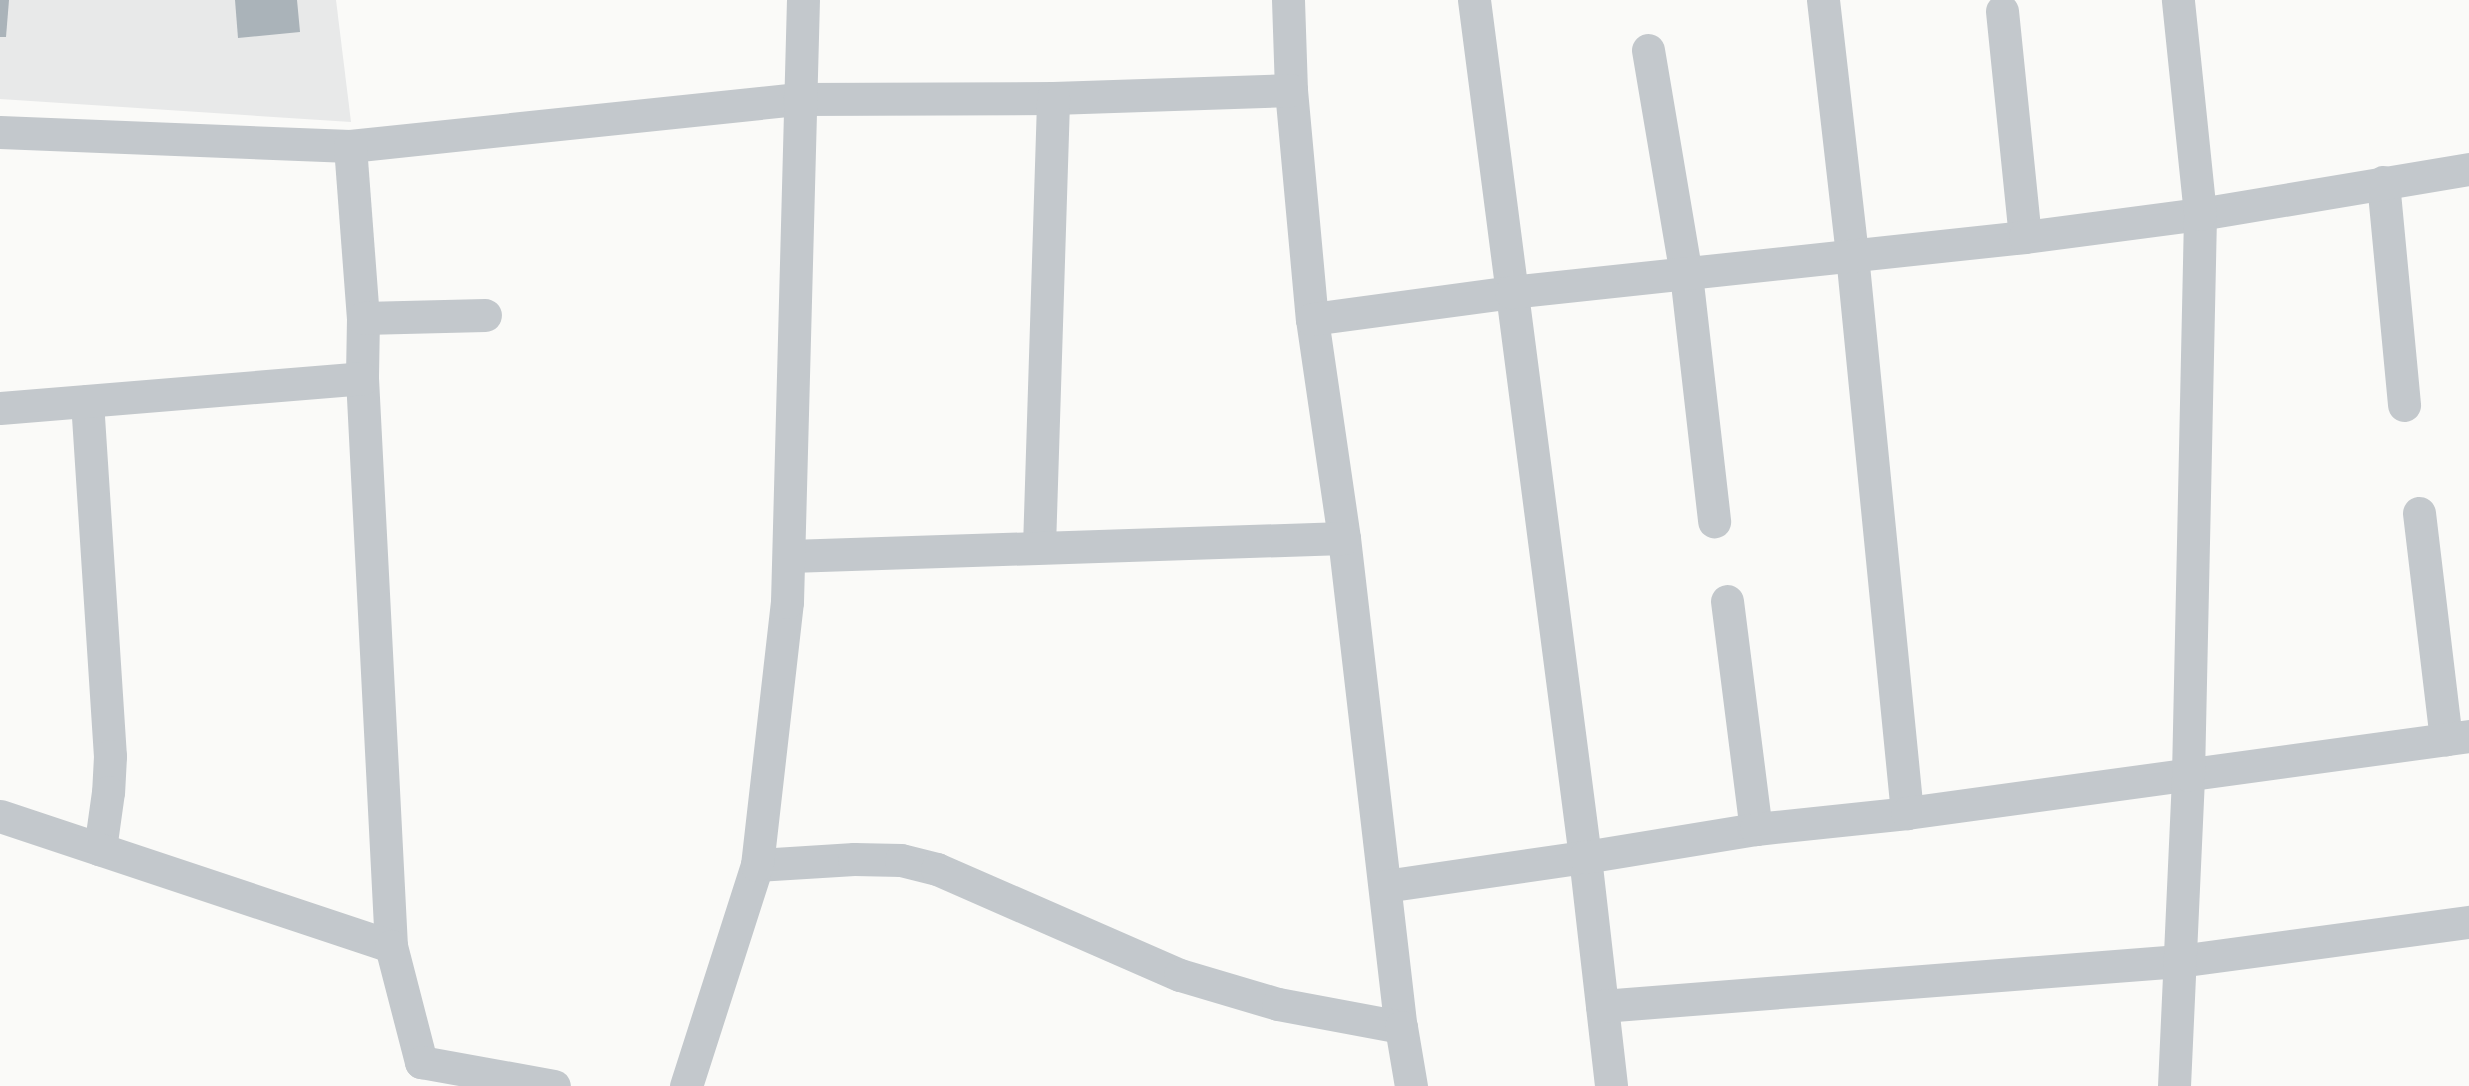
<!DOCTYPE html>
<style>
body{margin:0}
#map{position:relative;width:2469px;height:1086px;overflow:hidden;background:#fafaf8;font-family:Mulish,sans-serif}
div>[style]{position:absolute}
[style*='--x']{left:calc(var(--x)*1px);top:calc(var(--y)*1px);width:calc(var(--w)*1px);rotate:calc(var(--a)*1deg)}
.built>*{inset:0;background:#e8e9e9}
.building>*{inset:0;background:#aab3b9}
.street>*{height:33px;margin:-16.5px;padding:0 16.5px;transform-origin:16.5px;border-radius:16.5px;background:#c3c8cc}
span{translate:-50% -50%;white-space:nowrap;text-align:center;line-height:1.15;-webkit-text-stroke:6px #fff;paint-order:stroke}
</style>
<div id="map">
<div class="built">
<div style="clip-path:polygon(0 0,336px 0,351px 122px,0 99px)"></div>
</div>
<div class="building">
<div style="clip-path:polygon(0 0,9px 0,6px 37px,0 37px)"></div>
<div style="clip-path:polygon(235px 0,297px 0,300px 32px,238px 38px)"></div>
</div>
<div class="street">
<div style="--x:1288;--y:0;--w:90;--a:88.1"></div>
<div style="--x:1291;--y:90;--w:230;--a:84.8"></div>
<div style="--x:1312;--y:319;--w:221;--a:81.7"></div>
<div style="--x:1344;--y:538;--w:492;--a:83.4"></div>
<div style="--x:1474;--y:0;--w:864;--a:82.62"></div>
<div style="--x:1585;--y:857;--w:230;--a:83.5"></div>
<div style="--x:1823;--y:0;--w:257;--a:83.5"></div>
<div style="--x:1852;--y:255;--w:561;--a:84.37"></div>
<div style="--x:2002;--y:11;--w:227;--a:84.2"></div>
<div style="--x:1648;--y:50;--w:227;--a:80.4"></div>
<div style="--x:1686;--y:274;--w:249;--a:83.5"></div>
<div style="--x:0;--y:132;--w:350;--a:2.3"></div>
<div style="--x:350;--y:146;--w:451;--a:-6"></div>
<div style="--x:799;--y:99;--w:254;--a:-0.2"></div>
<div style="--x:1053;--y:98;--w:238;--a:-1.9"></div>
<div style="--x:350;--y:146;--w:172;--a:85.7"></div>
<div style="--x:363;--y:318;--w:60;--a:91"></div>
<div style="--x:362;--y:378;--w:569;--a:87.08"></div>
<div style="--x:2383;--y:182;--w:224;--a:84.6"></div>
<div style="--x:363;--y:318;--w:122;--a:-1.4"></div>
<div style="--x:1312;--y:319;--w:201;--a:-7.7"></div>
<div style="--x:1511;--y:292;--w:517;--a:-6.11"></div>
<div style="--x:2025;--y:237;--w:177;--a:-7.5"></div>
<div style="--x:2200;--y:214;--w:273;--a:-9.5"></div>
<div style="--x:87;--y:401;--w:356;--a:86.3"></div>
<div style="--x:110;--y:756;--w:36;--a:93"></div>
<div style="--x:108;--y:792;--w:58;--a:98"></div>
<div style="--x:0;--y:408;--w:363;--a:-4.7"></div>
<div style="--x:2419;--y:513;--w:228;--a:83.2"></div>
<div style="--x:1039;--y:547;--w:449;--a:-88.2"></div>
<div style="--x:790;--y:556;--w:554;--a:-1.86"></div>
<div style="--x:1727;--y:601;--w:230;--a:82.8"></div>
<div style="--x:0;--y:816;--w:412;--a:18.4"></div>
<div style="--x:391;--y:946;--w:120;--a:75.5"></div>
<div style="--x:421;--y:1062;--w:135;--a:10.2"></div>
<div style="--x:757;--y:865;--w:97;--a:-3.5"></div>
<div style="--x:854;--y:859;--w:47;--a:1.2"></div>
<div style="--x:901;--y:860;--w:37;--a:14"></div>
<div style="--x:937;--y:869;--w:265;--a:23.6"></div>
<div style="--x:1180;--y:975;--w:102;--a:16.5"></div>
<div style="--x:1278;--y:1004;--w:125;--a:10.6"></div>
<div style="--x:1401;--y:1027;--w:60;--a:80.4"></div>
<div style="--x:1385;--y:886;--w:202;--a:-8.3"></div>
<div style="--x:1585;--y:857;--w:173;--a:-9.3"></div>
<div style="--x:1756;--y:829;--w:152;--a:-6"></div>
<div style="--x:1907;--y:813;--w:567;--a:-7.8"></div>
<div style="--x:1602;--y:1006;--w:579;--a:-4.46"></div>
<div style="--x:2179;--y:961;--w:293;--a:-7.7"></div>
<div style="--x:686;--y:1086;--w:232;--a:-72.2"></div>
<div style="--x:757;--y:865;--w:265;--a:-83.5"></div>
<div style="--x:787;--y:602;--w:602;--a:-88.48"></div>
<div style="--x:2174;--y:1086;--w:311;--a:-87.4"></div>
<div style="--x:2188;--y:775;--w:561;--a:-88.77"></div>
<div style="--x:2200;--y:214;--w:215;--a:-95.9"></div>
</div>
</div>
